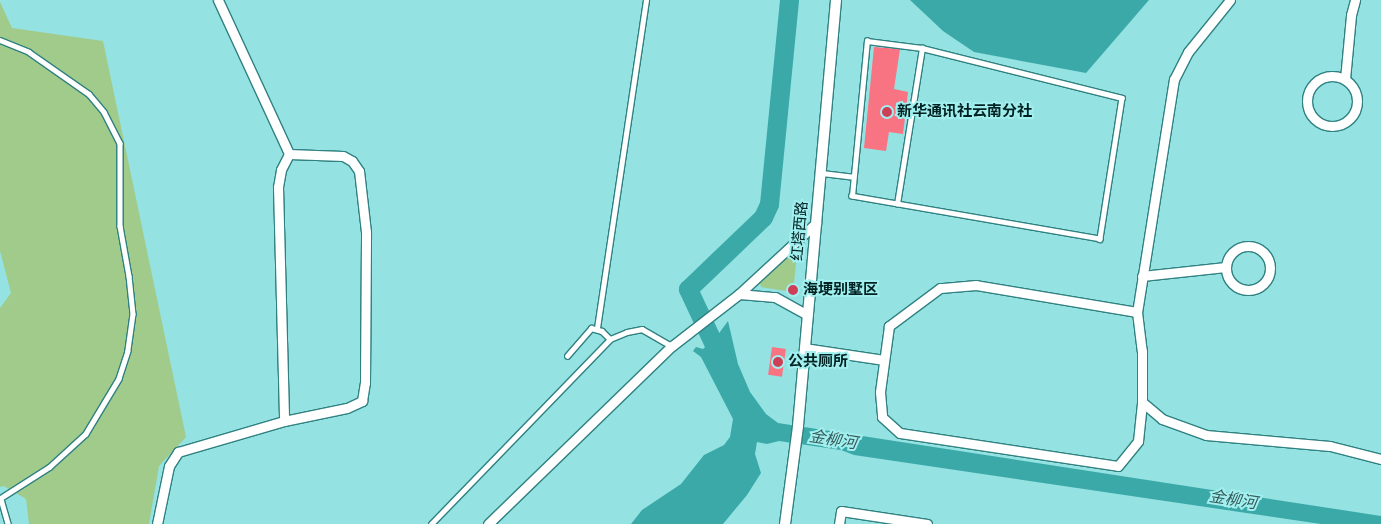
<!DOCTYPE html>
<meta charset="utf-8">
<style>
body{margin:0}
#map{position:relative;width:1381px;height:524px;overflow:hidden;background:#94e2e2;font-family:Raleway,"Noto Sans SC",sans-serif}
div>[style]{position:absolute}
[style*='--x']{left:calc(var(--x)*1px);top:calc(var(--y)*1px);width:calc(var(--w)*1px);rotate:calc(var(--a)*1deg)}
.green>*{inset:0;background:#a1cb8a}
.water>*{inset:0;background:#3ca9a9}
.river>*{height:19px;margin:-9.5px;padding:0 9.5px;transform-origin:9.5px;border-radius:9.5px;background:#3ca9a9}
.building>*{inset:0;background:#f87483;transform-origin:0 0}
.roads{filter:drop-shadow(1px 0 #308181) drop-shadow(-1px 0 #308181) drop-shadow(0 1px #308181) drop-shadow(0 -1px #308181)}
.service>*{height:4.5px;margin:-2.25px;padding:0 2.25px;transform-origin:2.25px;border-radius:2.25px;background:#fff}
.minor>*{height:9px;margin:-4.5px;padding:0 4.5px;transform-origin:4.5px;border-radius:4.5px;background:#fff}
.minor>.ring{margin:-4.5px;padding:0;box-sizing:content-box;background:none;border:9px solid #fff;border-radius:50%}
.tertiary>*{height:10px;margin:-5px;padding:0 5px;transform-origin:5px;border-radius:5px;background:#fff}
.dots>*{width:14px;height:14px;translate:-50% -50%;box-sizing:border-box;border:2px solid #a1efef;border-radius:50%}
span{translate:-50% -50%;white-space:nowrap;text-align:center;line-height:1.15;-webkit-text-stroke:4px #a1efef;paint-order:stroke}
.poi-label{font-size:15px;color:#002121;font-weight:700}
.left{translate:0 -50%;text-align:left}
.street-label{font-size:15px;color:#002121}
.water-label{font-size:16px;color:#365757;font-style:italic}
</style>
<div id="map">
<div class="green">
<div style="clip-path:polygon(0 2px,12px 28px,103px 41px,186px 437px,159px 466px,149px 524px,29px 524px,26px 499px,4px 486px,0 487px,0 308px,11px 293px,0 251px)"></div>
<div style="clip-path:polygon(791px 252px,797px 254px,794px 283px,786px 291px,761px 287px,760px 283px)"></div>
</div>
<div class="water">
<div style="clip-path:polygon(910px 0,1149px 0,1086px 73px,974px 52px,943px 31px)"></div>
<div style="clip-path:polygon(728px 321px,738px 364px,750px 392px,766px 414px,778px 423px,1381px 516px,1381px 524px,1321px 524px,854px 455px,841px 450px,779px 441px,767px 444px,757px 442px,755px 454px,761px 473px,747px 495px,723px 524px,631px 524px,642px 510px,681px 484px,704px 455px,724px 445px,730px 437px,733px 419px,701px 357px,693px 351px,696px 347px,703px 349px,717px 336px)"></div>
</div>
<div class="river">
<div style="--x:723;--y:364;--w:83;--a:-115"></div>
<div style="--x:688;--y:289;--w:104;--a:-43.8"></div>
<div style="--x:763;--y:217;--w:14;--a:-65"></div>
<div style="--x:769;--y:204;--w:205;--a:-84.4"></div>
</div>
<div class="building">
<div style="clip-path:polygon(874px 47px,900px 49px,894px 89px,908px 92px,903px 134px,889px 132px,886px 151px,864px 148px)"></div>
<div style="left:772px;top:347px;width:14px;height:28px;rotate:8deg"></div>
</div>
<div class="roads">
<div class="service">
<div style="--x:0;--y:40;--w:31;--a:22"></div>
<div style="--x:29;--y:52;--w:73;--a:35"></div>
<div style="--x:89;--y:94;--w:23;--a:50"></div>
<div style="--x:104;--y:112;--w:35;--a:63"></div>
<div style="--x:120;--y:143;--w:83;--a:90"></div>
<div style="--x:120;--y:226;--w:51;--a:79.8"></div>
<div style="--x:129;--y:276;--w:38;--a:84"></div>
<div style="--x:133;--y:314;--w:37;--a:98"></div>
<div style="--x:128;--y:351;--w:29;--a:108"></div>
<div style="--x:119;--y:379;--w:64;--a:121"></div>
<div style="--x:86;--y:434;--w:49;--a:137.5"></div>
<div style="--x:50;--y:467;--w:59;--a:147.4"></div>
<div style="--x:867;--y:41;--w:55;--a:7.3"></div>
<div style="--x:922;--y:48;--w:206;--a:14"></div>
<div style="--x:1122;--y:98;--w:143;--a:98.9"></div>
<div style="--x:1100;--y:239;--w:252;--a:-170.2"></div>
<div style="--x:852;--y:196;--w:156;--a:-84.5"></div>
<div style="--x:822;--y:173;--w:31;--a:7"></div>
<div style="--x:897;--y:204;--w:158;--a:-80.9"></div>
<div style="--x:597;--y:328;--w:332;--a:-81.5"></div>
<div style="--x:567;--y:356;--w:37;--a:-49"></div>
<div style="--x:591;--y:328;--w:11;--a:15"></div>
<div style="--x:602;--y:331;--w:11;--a:45"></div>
<div style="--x:1;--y:499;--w:26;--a:74"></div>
<div style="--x:431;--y:524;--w:257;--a:-45.9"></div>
<div style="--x:610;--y:339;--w:18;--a:-22"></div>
<div style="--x:627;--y:332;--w:15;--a:-11"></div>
<div style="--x:642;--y:329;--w:34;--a:30"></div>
</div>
<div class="minor">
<div style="--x:218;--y:0;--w:170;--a:65.2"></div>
<div style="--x:1230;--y:0;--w:67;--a:128.9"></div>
<div style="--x:1188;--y:52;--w:30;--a:117"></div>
<div style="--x:1174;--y:79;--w:236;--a:99"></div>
<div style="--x:1137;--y:312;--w:39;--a:83"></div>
<div style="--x:1142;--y:351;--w:51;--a:90"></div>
<div style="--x:1142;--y:402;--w:26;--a:40"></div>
<div style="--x:1162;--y:419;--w:47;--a:20"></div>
<div style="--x:1206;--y:435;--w:124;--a:5.1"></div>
<div style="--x:1330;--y:446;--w:53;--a:14.3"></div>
<div class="ring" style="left:1307px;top:76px;width:41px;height:41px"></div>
<div style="--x:1345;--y:79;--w:64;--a:-84.6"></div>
<div style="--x:1351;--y:15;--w:16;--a:-75"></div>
<div class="ring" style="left:1226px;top:246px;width:35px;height:35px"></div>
<div style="--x:1142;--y:276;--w:84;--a:-6.1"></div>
<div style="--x:739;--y:294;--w:36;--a:5"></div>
<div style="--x:775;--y:297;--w:37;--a:29"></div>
<div style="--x:1137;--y:312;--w:163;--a:-170.5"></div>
<div style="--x:976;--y:285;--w:36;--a:175"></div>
<div style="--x:940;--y:288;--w:64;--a:143.3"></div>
<div style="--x:889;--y:326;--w:67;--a:97.8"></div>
<div style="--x:880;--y:392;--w:25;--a:85"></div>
<div style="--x:882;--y:417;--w:24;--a:42"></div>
<div style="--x:900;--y:433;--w:220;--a:8.6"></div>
<div style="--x:1118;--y:466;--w:32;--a:-51"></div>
<div style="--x:1138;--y:441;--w:39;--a:-84"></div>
<div style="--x:804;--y:348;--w:81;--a:8.5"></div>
<div style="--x:157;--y:524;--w:59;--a:-78.3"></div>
<div style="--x:169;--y:466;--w:17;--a:-57"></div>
<div style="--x:178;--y:452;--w:110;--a:-16.3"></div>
<div style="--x:284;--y:421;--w:64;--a:-11.7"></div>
<div style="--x:347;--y:408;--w:17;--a:-25"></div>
<div style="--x:362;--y:401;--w:18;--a:-81"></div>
<div style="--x:365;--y:383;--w:151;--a:-89.6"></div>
<div style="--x:366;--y:232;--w:61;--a:-96.5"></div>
<div style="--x:359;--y:171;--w:12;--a:-125"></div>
<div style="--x:352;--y:161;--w:10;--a:-151"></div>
<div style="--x:343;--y:156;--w:54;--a:-177.9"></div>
<div style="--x:289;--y:154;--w:18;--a:117"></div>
<div style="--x:281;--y:170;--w:17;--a:100"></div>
<div style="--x:278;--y:187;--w:234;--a:88.5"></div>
<div style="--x:488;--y:524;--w:256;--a:-44.1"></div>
<div style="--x:672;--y:346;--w:85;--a:-37.8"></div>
<div style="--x:739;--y:294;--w:105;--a:-42.7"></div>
<div style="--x:839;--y:524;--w:13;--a:-81"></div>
<div style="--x:841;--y:511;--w:87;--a:8.6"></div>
</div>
<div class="tertiary">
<div style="--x:785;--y:524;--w:99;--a:-82.4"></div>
<div style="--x:798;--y:426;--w:428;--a:-84.9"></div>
</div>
</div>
<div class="dots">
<div style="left:887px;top:112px;background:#ce3e56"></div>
<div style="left:793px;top:290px;background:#ce3e56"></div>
<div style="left:778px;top:362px;background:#ce3e56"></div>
</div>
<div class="poi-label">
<span class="left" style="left:897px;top:112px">新华通讯社云南分社</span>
<span class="left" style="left:803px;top:290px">海埂别墅区</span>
<span class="left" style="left:788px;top:362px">公共厕所</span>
</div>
<div class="street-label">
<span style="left:800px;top:231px;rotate:-85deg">红塔西路</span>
</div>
<div class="water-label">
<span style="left:833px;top:440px;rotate:9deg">金柳河</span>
<span style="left:1233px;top:500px;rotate:9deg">金柳河</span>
</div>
</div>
